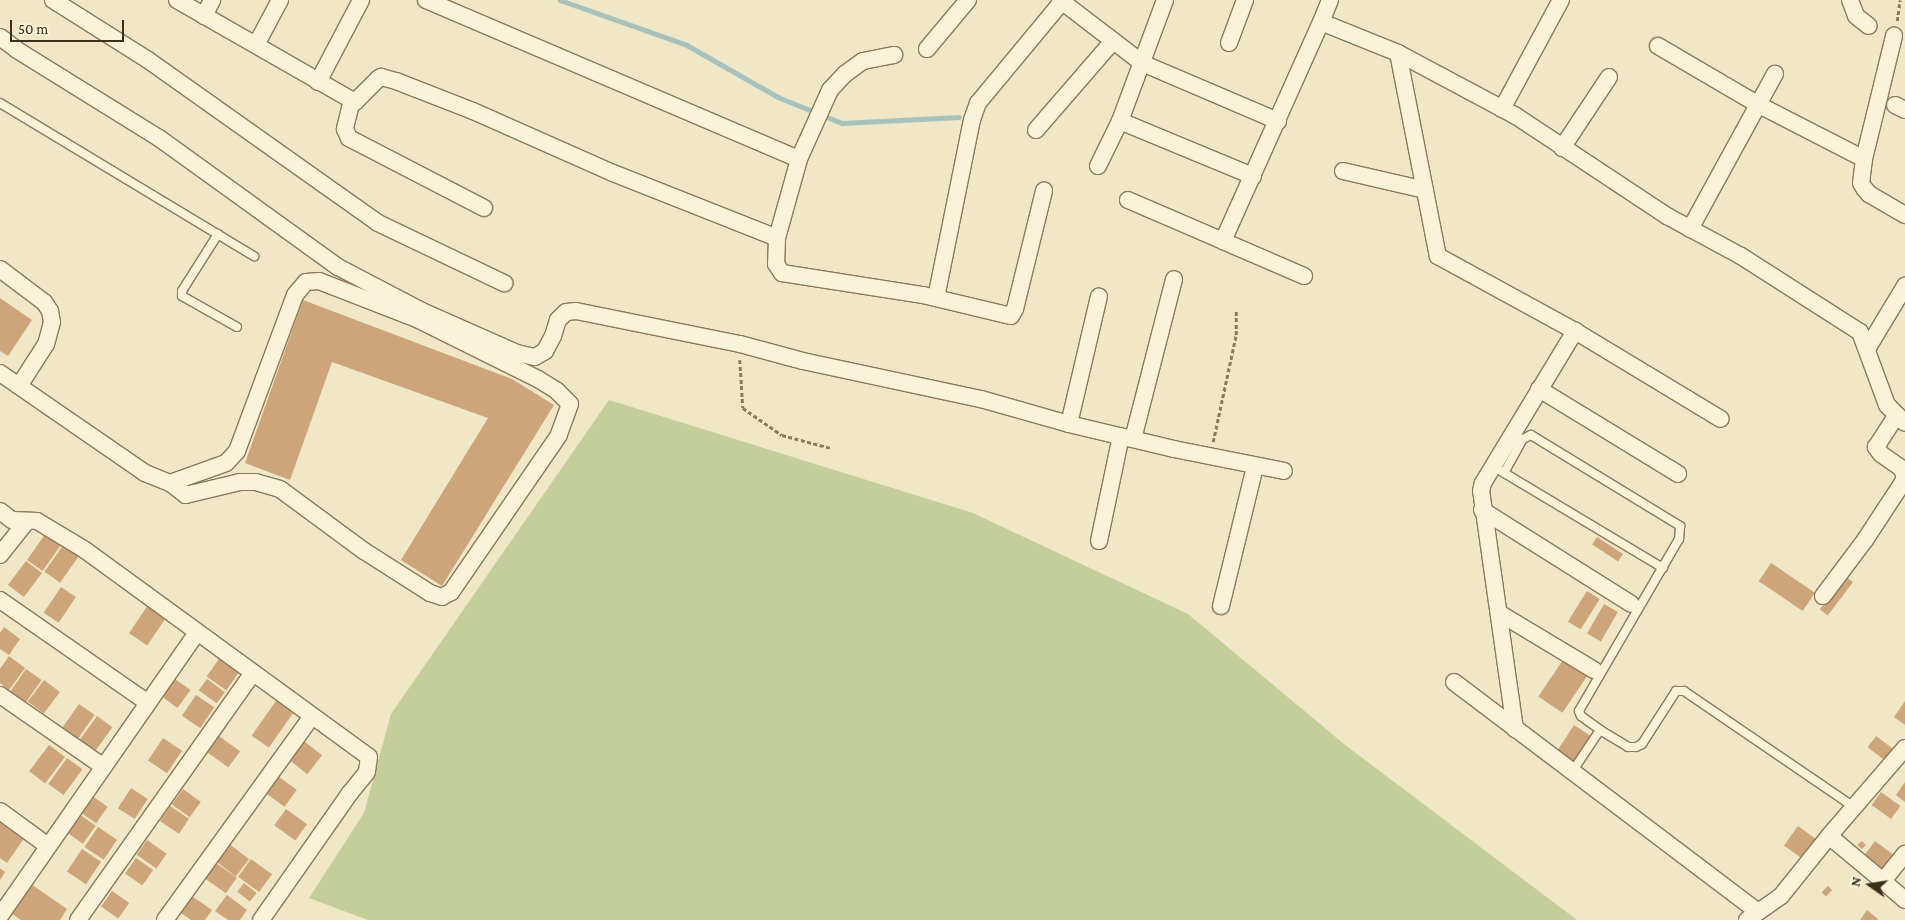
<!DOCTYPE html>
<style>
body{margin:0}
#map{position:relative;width:1905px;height:920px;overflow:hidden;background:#efe7c5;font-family:"Crimson Pro",serif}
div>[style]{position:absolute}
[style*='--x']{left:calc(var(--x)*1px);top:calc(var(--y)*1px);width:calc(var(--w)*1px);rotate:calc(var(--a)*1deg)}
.green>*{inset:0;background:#c3ce99}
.stream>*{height:4.5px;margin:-2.25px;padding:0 2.25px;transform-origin:2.25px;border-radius:2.25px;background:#a7c2bd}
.building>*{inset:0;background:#cea57a;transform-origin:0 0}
.path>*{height:2.5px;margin-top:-1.25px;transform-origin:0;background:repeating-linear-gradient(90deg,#8b795b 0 4px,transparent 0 6.5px)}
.roads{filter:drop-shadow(1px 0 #8b795b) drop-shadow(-1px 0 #8b795b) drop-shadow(0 1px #8b795b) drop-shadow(0 -1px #8b795b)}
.lane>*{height:8px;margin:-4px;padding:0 4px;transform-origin:4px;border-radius:4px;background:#faf3d9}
.street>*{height:16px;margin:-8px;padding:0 8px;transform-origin:8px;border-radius:8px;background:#faf3d9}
span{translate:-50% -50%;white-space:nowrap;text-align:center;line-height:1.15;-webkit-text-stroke:4.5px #f6f0d5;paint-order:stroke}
.north{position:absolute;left:1845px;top:860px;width:50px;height:50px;-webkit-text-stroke:4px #f6f0d5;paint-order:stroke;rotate:283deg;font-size:14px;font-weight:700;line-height:20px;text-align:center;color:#3b2f1f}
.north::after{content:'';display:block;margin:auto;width:18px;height:22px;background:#3b2f1f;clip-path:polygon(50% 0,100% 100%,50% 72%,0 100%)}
.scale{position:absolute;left:10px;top:20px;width:114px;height:22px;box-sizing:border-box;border:2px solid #3b2f1f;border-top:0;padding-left:6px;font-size:15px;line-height:18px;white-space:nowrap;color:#3b2f1f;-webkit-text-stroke:4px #f6f0d5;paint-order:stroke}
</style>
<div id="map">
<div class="green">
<div style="clip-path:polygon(609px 400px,973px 513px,1188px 614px,1344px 744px,1577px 920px,368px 920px,309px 898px,364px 813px,391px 714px)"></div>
</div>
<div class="stream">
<div style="--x:560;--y:0;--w:135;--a:19.5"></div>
<div style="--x:687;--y:45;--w:105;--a:29.7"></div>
<div style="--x:778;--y:97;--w:69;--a:22.1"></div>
<div style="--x:842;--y:123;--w:117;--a:-2.9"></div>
</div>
<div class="building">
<div style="clip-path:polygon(0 298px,32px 320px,8px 356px,0 351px)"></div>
<div style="clip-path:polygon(303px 300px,512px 379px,554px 405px,442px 586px,401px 560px,488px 418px,332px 362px,290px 480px,245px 463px)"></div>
<div style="left:46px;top:533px;width:19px;height:33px;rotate:35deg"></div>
<div style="left:1597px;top:537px;width:31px;height:9px;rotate:33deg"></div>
<div style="left:64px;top:544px;width:19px;height:34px;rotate:35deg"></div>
<div style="left:26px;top:561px;width:20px;height:30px;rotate:37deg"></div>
<div style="left:1771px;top:563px;width:53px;height:22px;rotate:34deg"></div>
<div style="left:1845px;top:576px;width:10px;height:42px;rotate:37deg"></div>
<div style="left:61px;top:587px;width:18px;height:31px;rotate:34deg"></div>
<div style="left:1587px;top:591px;width:15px;height:36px;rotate:32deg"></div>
<div style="left:1604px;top:604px;width:16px;height:34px;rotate:30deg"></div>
<div style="left:148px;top:605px;width:22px;height:34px;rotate:34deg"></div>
<div style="clip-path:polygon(4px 627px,20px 639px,9px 655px,0 649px,0 633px)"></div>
<div style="clip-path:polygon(9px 656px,25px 668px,9px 690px,0 683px,0 669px)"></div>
<div style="left:221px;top:656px;width:24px;height:25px;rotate:35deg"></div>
<div style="left:1563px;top:660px;width:29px;height:44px;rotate:34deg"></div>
<div style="left:26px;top:669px;width:19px;height:27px;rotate:35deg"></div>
<div style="left:171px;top:676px;width:24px;height:22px;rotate:36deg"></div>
<div style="left:207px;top:679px;width:22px;height:14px;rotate:36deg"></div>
<div style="left:44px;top:680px;width:20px;height:27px;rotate:37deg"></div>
<div style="left:196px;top:695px;width:22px;height:25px;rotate:34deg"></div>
<div style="left:278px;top:698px;width:21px;height:46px;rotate:35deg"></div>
<div style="clip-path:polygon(1905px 701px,1905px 725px,1894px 717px)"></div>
<div style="left:79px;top:704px;width:19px;height:29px;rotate:35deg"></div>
<div style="left:97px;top:716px;width:19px;height:29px;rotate:36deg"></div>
<div style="left:1574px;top:725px;width:20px;height:34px;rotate:33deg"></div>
<div style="left:219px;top:736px;width:26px;height:20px;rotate:36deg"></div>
<div style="left:1876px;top:736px;width:25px;height:14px;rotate:37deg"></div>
<div style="left:163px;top:738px;width:23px;height:27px;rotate:34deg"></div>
<div style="left:300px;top:738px;width:28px;height:24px;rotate:38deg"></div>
<div style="left:49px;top:745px;width:20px;height:33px;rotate:37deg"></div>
<div style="left:67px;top:758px;width:19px;height:32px;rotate:36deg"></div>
<div style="left:275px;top:774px;width:27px;height:21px;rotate:36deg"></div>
<div style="clip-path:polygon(1905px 782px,1905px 802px,1896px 795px)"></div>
<div style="left:131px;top:788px;width:20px;height:24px;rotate:33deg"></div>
<div style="left:183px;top:789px;width:22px;height:19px;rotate:36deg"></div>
<div style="left:1881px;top:792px;width:24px;height:16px;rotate:36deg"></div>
<div style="left:88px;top:793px;width:24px;height:20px;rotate:35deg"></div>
<div style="left:170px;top:806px;width:23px;height:18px;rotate:34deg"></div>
<div style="left:286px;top:809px;width:26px;height:20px;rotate:36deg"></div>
<div style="left:76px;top:812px;width:24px;height:22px;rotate:35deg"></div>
<div style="clip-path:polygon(0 820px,25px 837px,7px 863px,0 858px)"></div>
<div style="left:1798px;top:826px;width:22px;height:24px;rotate:36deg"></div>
<div style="left:98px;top:827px;width:23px;height:24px;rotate:34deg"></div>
<div style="left:147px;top:840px;width:24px;height:18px;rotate:35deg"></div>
<div style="clip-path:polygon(1862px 841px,1866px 845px,1862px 849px,1857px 845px)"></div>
<div style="left:1875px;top:841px;width:25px;height:19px;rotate:37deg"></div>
<div style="left:227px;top:842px;width:28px;height:22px;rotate:38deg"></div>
<div style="left:82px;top:849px;width:23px;height:27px;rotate:34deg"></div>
<div style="left:136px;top:858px;width:21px;height:19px;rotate:35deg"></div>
<div style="left:251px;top:859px;width:26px;height:22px;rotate:36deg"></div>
<div style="left:213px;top:861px;width:29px;height:19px;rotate:35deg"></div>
<div style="clip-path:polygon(0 868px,5px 872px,0 880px)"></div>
<div style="clip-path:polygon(28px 882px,67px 909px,60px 920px,21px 920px,8px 911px)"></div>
<div style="left:244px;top:883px;width:16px;height:11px;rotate:38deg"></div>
<div style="left:1828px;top:886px;width:6px;height:9px;rotate:45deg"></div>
<div style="left:112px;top:891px;width:21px;height:19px;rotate:35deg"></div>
<div style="clip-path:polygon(189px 894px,212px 910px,205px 920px,191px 920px,178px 911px)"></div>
<div style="clip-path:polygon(227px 895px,247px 910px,240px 920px,228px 920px,215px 911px)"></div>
<div style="clip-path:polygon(1867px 910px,1878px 919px,1877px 920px,1860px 920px)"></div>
</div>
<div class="path">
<div style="--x:1897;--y:21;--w:21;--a:-82"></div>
<div style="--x:740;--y:360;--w:48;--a:86.4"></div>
<div style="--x:743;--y:408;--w:47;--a:34.7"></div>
<div style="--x:782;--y:435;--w:51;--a:14.9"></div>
<div style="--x:1213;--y:442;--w:109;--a:-77.9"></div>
<div style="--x:1236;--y:335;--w:26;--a:-90"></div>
</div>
<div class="roads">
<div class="lane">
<div style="--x:0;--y:103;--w:297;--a:31.1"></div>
<div style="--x:218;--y:234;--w:67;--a:122.3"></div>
<div style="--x:182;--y:291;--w:5;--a:90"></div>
<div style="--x:182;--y:296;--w:63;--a:29.4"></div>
<div style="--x:1501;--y:471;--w:189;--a:30.9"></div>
<div style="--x:1504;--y:473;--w:39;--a:-61"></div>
<div style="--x:1523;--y:439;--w:9;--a:-27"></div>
<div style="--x:1531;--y:435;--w:175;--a:31.4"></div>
<div style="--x:1680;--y:526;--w:13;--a:94"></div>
<div style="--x:1679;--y:539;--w:199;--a:120.2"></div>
<div style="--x:1579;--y:711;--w:5;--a:68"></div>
<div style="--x:1581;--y:716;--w:24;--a:36"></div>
<div style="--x:1572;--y:772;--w:50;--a:-56.3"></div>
<div style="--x:1600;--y:730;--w:33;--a:31"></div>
<div style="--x:1628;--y:747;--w:8;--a:0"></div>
<div style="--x:1636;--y:747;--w:7;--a:-27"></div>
<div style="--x:1642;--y:744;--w:63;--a:-57.3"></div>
<div style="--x:1676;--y:691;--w:8;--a:0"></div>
<div style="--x:1684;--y:691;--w:206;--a:34.3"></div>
</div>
<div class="street">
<div style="--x:53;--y:0;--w:112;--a:32.3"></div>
<div style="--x:148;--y:60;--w:282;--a:35.3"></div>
<div style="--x:378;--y:223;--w:140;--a:25.5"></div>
<div style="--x:177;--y:0;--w:205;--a:29.8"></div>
<div style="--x:355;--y:102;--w:33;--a:-45"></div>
<div style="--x:378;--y:79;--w:4;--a:-34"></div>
<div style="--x:381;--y:77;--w:16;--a:15"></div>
<div style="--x:396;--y:81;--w:83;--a:21.3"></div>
<div style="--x:473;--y:111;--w:153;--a:23.9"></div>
<div style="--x:613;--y:173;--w:176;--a:21.6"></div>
<div style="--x:777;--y:238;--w:26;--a:92"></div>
<div style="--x:776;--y:264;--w:11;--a:56"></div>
<div style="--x:782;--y:273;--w:143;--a:8.9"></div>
<div style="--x:923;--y:295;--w:90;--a:13.4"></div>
<div style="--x:1011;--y:316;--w:8;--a:-60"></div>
<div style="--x:1015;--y:309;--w:122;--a:-76.2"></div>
<div style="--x:426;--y:0;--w:405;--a:23.1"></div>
<div style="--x:1060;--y:0;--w:103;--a:37.5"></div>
<div style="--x:1142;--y:63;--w:148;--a:23.1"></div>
<div style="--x:1330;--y:0;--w:24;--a:112"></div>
<div style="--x:1321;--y:22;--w:83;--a:21.9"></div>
<div style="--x:1398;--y:53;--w:134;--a:28.1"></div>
<div style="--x:1516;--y:116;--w:181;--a:33.5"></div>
<div style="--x:1667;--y:216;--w:84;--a:28.4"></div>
<div style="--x:1741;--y:256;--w:141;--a:32.6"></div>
<div style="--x:1860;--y:332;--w:78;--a:69.7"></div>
<div style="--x:1887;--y:405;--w:25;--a:45"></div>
<div style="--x:1850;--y:0;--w:17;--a:69"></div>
<div style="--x:1856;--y:16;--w:16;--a:38"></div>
<div style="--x:204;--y:16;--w:18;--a:-63"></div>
<div style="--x:0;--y:37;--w:21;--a:37"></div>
<div style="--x:17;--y:50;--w:167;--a:31.8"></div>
<div style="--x:159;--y:138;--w:221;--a:35.8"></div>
<div style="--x:338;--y:267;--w:95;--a:27.6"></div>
<div style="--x:422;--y:311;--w:104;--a:23.9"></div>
<div style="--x:517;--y:353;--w:18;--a:13"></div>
<div style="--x:535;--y:357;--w:12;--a:-31"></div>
<div style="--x:545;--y:351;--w:17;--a:-62"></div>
<div style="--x:553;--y:336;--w:17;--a:-73"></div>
<div style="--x:558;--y:320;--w:11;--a:-45"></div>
<div style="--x:566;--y:312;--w:10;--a:-6"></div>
<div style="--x:576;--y:311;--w:167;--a:11.4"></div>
<div style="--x:740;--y:344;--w:65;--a:15.1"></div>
<div style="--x:803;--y:361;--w:182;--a:12.1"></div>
<div style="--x:981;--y:399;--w:91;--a:15.9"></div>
<div style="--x:1069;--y:424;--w:108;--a:13.4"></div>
<div style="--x:1174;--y:449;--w:112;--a:11.3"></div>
<div style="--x:1229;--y:43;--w:46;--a:-69.6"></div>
<div style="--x:256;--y:45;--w:51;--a:-61.9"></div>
<div style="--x:1658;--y:46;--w:117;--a:30.3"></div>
<div style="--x:1759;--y:105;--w:118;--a:27.2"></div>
<div style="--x:1864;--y:159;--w:24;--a:97"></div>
<div style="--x:1861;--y:183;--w:6;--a:59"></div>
<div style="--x:1864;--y:188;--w:8;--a:50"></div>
<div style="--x:1869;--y:194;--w:42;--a:30.3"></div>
<div style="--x:927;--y:49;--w:64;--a:-50.1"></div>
<div style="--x:1398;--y:53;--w:207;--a:78.9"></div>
<div style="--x:1438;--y:256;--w:156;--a:28.7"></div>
<div style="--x:1575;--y:331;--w:170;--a:31.1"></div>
<div style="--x:318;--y:82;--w:93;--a:-62.3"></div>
<div style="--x:352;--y:100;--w:30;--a:104"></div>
<div style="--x:345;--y:129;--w:10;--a:66"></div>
<div style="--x:349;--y:138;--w:152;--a:27.4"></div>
<div style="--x:1895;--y:105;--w:11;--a:27"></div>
<div style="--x:1502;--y:109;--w:124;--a:-61.6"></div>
<div style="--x:1120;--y:121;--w:144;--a:22.5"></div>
<div style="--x:1036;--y:130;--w:118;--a:-49.1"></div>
<div style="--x:1562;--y:148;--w:85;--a:-56.5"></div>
<div style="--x:1864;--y:159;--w:127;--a:-76.3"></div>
<div style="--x:1098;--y:166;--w:50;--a:-63.9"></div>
<div style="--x:1120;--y:121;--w:129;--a:-69.6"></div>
<div style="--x:1343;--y:171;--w:84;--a:13"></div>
<div style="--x:1128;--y:200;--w:103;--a:23.3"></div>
<div style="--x:1690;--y:229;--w:177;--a:-61.3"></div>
<div style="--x:777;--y:238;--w:82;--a:-74.4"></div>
<div style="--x:799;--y:159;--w:76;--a:-65.8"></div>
<div style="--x:830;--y:90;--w:22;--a:-47"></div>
<div style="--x:845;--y:74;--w:22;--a:-36"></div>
<div style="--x:863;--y:61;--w:32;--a:-11"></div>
<div style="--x:0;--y:269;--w:55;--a:36.9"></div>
<div style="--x:44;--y:302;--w:11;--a:56"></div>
<div style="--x:50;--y:311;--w:11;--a:80"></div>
<div style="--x:52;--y:322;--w:23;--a:105"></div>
<div style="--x:46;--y:344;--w:50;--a:122.7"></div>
<div style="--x:1304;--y:276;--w:88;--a:-156.6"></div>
<div style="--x:1223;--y:241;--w:240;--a:-65.9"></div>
<div style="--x:936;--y:298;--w:182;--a:-78.6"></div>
<div style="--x:972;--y:120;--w:18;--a:-71"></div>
<div style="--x:978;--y:103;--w:131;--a:-50.3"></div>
<div style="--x:1867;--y:349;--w:74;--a:-58.9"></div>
<div style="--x:0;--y:373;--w:176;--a:34.6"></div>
<div style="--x:145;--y:473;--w:27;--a:22"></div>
<div style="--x:170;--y:483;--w:59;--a:-19.7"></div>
<div style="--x:226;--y:463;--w:16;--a:-47"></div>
<div style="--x:237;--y:451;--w:166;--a:-69.6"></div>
<div style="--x:295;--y:295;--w:17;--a:-50"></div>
<div style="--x:306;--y:282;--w:13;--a:-4"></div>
<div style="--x:319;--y:281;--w:105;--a:21.2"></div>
<div style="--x:417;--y:319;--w:135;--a:26.4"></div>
<div style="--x:538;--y:379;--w:22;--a:32"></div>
<div style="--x:557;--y:391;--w:18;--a:45"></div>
<div style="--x:570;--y:404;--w:33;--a:110"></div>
<div style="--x:559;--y:435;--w:191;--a:124.5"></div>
<div style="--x:451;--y:592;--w:10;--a:151"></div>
<div style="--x:442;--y:597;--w:13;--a:-162"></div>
<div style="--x:430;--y:593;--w:78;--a:-147.5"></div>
<div style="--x:364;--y:551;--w:104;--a:-143.6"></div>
<div style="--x:280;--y:489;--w:25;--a:-164"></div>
<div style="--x:256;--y:482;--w:16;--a:180"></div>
<div style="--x:240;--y:482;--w:56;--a:166.5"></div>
<div style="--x:186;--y:495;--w:20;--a:-143"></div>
<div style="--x:1539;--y:389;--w:163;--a:31.4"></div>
<div style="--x:1069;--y:424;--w:131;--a:-76.8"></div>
<div style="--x:1133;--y:439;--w:165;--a:-75.6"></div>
<div style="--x:1482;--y:510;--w:176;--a:32.2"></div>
<div style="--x:0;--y:511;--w:15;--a:37"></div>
<div style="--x:12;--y:520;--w:25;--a:2"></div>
<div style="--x:37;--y:521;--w:56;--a:31.1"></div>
<div style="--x:85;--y:550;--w:351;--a:36.1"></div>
<div style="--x:369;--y:757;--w:15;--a:98"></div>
<div style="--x:367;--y:772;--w:27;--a:129"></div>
<div style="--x:350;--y:793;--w:155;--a:125"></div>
<div style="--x:1099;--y:541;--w:107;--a:-78.2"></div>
<div style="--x:0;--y:555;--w:43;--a:-51.5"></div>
<div style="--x:1823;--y:596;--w:70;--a:-53.1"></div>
<div style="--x:1865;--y:540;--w:69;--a:-56.8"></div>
<div style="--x:1903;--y:482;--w:6;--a:-72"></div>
<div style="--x:1905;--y:476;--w:9;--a:-117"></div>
<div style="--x:1901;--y:468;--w:24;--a:-145"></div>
<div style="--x:1881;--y:454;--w:9;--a:-126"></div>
<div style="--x:1876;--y:447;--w:38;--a:-57"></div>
<div style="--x:0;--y:600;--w:180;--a:34.8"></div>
<div style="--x:1221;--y:606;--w:144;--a:-76.3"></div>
<div style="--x:1499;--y:613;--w:111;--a:31"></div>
<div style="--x:1454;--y:682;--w:380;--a:37.1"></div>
<div style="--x:0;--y:695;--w:126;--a:34.7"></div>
<div style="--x:1515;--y:729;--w:240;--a:-98.1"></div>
<div style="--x:1481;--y:491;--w:8;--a:-76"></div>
<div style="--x:1483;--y:483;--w:178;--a:-58.8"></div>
<div style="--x:1905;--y:748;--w:116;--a:130.8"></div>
<div style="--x:1829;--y:836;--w:70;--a:39.8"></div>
<div style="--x:1883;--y:881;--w:35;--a:-51"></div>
<div style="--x:0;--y:811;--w:59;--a:36.1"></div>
<div style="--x:1883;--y:881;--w:29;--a:41"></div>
<div style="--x:0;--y:916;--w:345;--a:-55.2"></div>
<div style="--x:78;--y:920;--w:303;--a:-54.7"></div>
<div style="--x:165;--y:920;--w:251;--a:-54.2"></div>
<div style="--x:1747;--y:920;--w:42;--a:-35.2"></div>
<div style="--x:1781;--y:896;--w:77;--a:-51.3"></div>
</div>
</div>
<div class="north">N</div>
<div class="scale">50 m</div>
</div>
